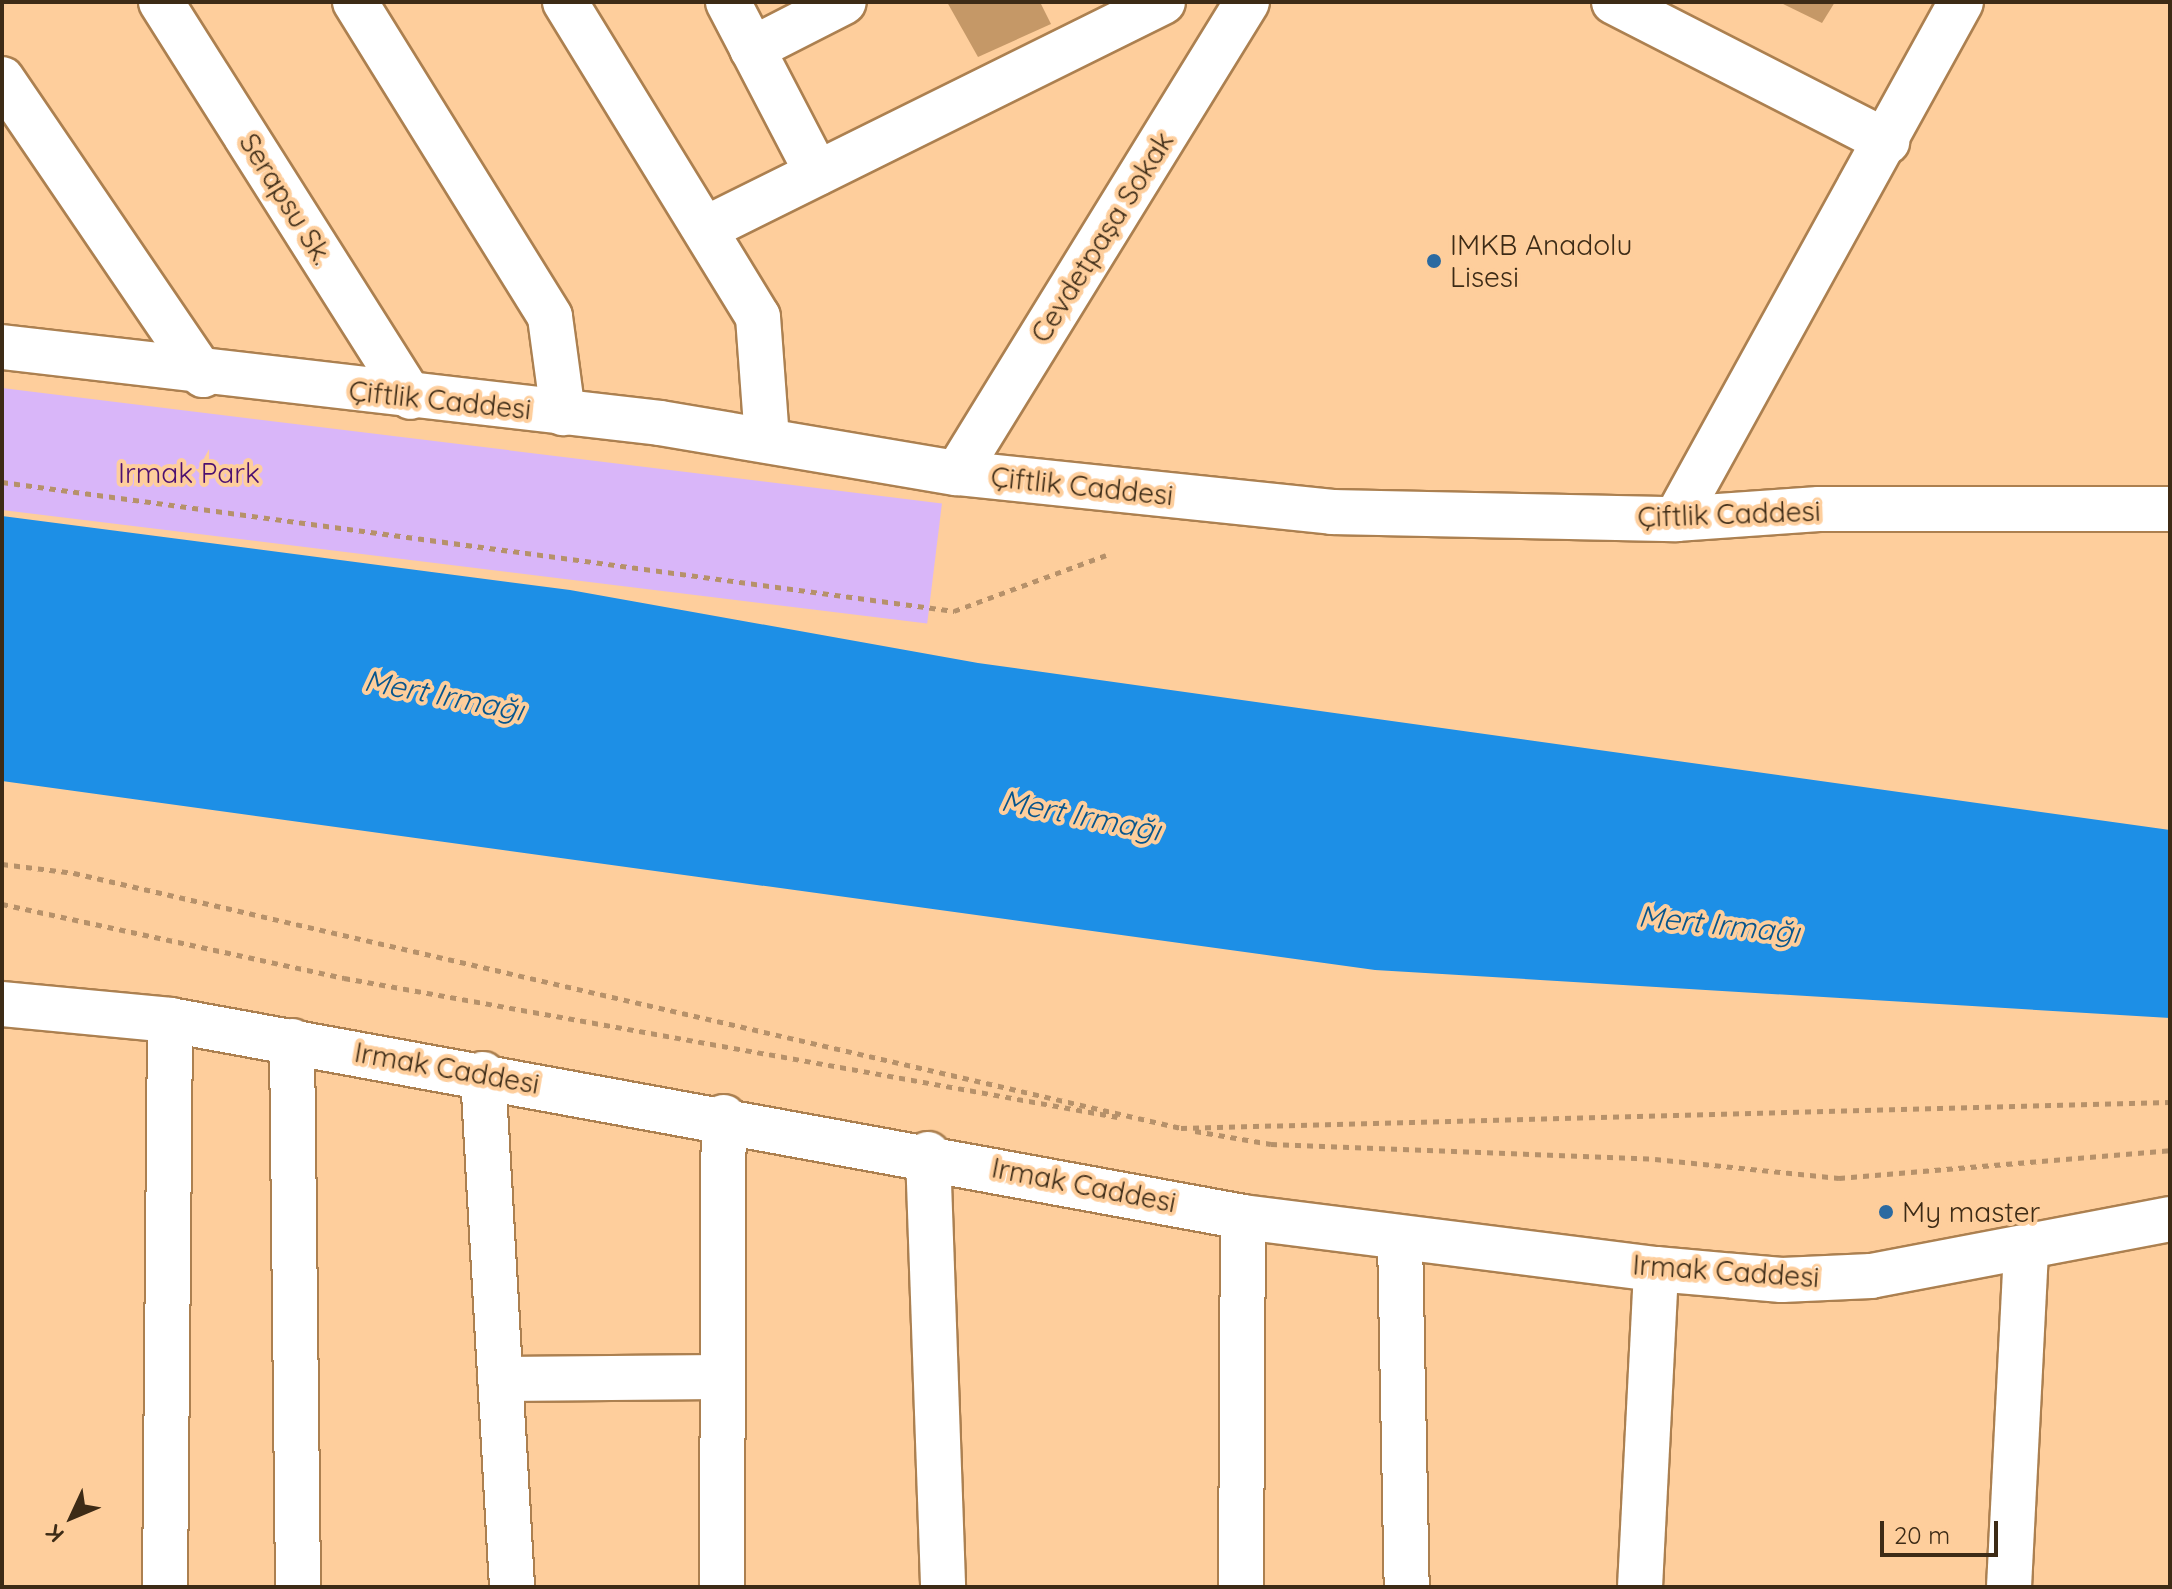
<!DOCTYPE html>
<meta charset="utf-8">
<style>
body{margin:0}
#map{position:relative;width:2172px;height:1589px;overflow:hidden;background:#fece9c;font-family:Quicksand,sans-serif}
div>[style]{position:absolute}
[style*='--x']{left:calc(var(--x)*1px);top:calc(var(--y)*1px);width:calc(var(--w)*1px);rotate:calc(var(--a)*1deg)}
.green>*{inset:0;background:#d9b6f9;transform-origin:0 0}
.water>*{inset:0;background:#1d8fe6}
.building>*{inset:0;background:#c59867}
.path>*{height:5px;margin-top:-2.5px;transform-origin:0;background:repeating-linear-gradient(90deg,#b6916a 0 6px,transparent 0 12px)}
.roads{filter:drop-shadow(2px 0 #ac8050) drop-shadow(-2px 0 #ac8050) drop-shadow(0 2px #ac8050) drop-shadow(0 -2px #ac8050)}
.minor>*{height:44px;margin:-22px;padding:0 22px;transform-origin:22px;border-radius:22px;background:#fff}
.major>*{height:44px;margin:-22px;padding:0 22px;transform-origin:22px;border-radius:22px;background:#fff}
.dots>*{width:22px;height:22px;translate:-50% -50%;box-sizing:border-box;border:4px solid #fece9c;border-radius:50%}
span{translate:-50% -50%;white-space:nowrap;text-align:center;line-height:1.15;-webkit-text-stroke:8px #fece9c;paint-order:stroke}
.street-label{font-size:28px;color:#3d2b16}
.poi-label{font-size:28px;color:#3d2b16}
.left{translate:0 -50%;text-align:left}
.park-label{font-size:28px;color:#4c1071}
.water-label{font-size:30px;color:#07558d;font-style:italic}
.frame{position:absolute;inset:0;border:4px solid #3d2b16;pointer-events:none}
.north{position:absolute;left:32px;top:1477px;width:80px;height:80px;-webkit-text-stroke:6px #fece9c;paint-order:stroke;rotate:226deg;font-size:22px;font-weight:700;line-height:32px;text-align:center;color:#3d2b16}
.north::after{content:'';display:block;margin:auto;width:28px;height:36px;background:#3d2b16;clip-path:polygon(50% 0,100% 100%,50% 72%,0 100%)}
.scale{position:absolute;left:1880px;top:1521px;width:118px;height:36px;box-sizing:border-box;border:4px solid #3d2b16;border-top:0;padding-left:10px;font-size:24px;line-height:28px;white-space:nowrap;color:#3d2b16;-webkit-text-stroke:6px #fece9c;paint-order:stroke}
</style>
<div id="map">
<div class="green">
<div style="left:2px;top:388px;width:947px;height:121px;rotate:7deg"></div>
</div>
<div class="water">
<div style="clip-path:polygon(2px 516px,570px 590px,978px 663px,2170px 830px,2170px 1018px,1375px 970px,2px 781px)"></div>
</div>
<div class="building">
<div style="clip-path:polygon(947px 2px,1040px 2px,1051px 24px,978px 57px)"></div>
<div style="clip-path:polygon(1779px 2px,1835px 2px,1822px 23px)"></div>
</div>
<div class="path">
<div style="--x:2;--y:482;--w:961;--a:7.72"></div>
<div style="--x:954;--y:611;--w:162;--a:-20.2"></div>
<div style="--x:2;--y:864;--w:73;--a:7.1"></div>
<div style="--x:74;--y:873;--w:1136;--a:12.97"></div>
<div style="--x:1181;--y:1128;--w:989;--a:-1.51"></div>
<div style="--x:2;--y:904;--w:350;--a:12.2"></div>
<div style="--x:344;--y:978;--w:786;--a:10.18"></div>
<div style="--x:1195;--y:1131;--w:77;--a:9.7"></div>
<div style="--x:1271;--y:1144;--w:384;--a:2.2"></div>
<div style="--x:1655;--y:1159;--w:185;--a:5.9"></div>
<div style="--x:1839;--y:1178;--w:332;--a:-4.8"></div>
</div>
<div class="roads">
<div class="minor">
<div style="--x:161;--y:2;--w:467;--a:57.7"></div>
<div style="--x:355;--y:2;--w:370;--a:58.2"></div>
<div style="--x:550;--y:317;--w:97;--a:82.3"></div>
<div style="--x:565;--y:2;--w:369;--a:58.5"></div>
<div style="--x:758;--y:317;--w:124;--a:85.8"></div>
<div style="--x:728;--y:2;--w:193;--a:62.5"></div>
<div style="--x:1614;--y:2;--w:307;--a:27.1"></div>
<div style="--x:752;--y:49;--w:103;--a:-27.1"></div>
<div style="--x:2;--y:79;--w:358;--a:55.8"></div>
<div style="--x:705;--y:229;--w:511;--a:-26.36"></div>
<div style="--x:957;--y:473;--w:553;--a:-58.38"></div>
<div style="--x:1676;--y:519;--w:590;--a:-61.13"></div>
<div style="--x:292;--y:1041;--w:546;--a:89.37"></div>
<div style="--x:483;--y:1074;--w:514;--a:86.76"></div>
<div style="--x:928;--y:1154;--w:433;--a:88"></div>
<div style="--x:1400;--y:1238;--w:349;--a:88.9"></div>
<div style="--x:500;--y:1379;--w:223;--a:-0.5"></div>
<div style="--x:165;--y:1587;--w:567;--a:-89.49"></div>
<div style="--x:722;--y:1587;--w:470;--a:-89.8"></div>
<div style="--x:1241;--y:1587;--w:370;--a:-89.7"></div>
<div style="--x:1640;--y:1587;--w:318;--a:-87.1"></div>
<div style="--x:2009;--y:1587;--w:340;--a:-87.1"></div>
</div>
<div class="major">
<div style="--x:2;--y:347;--w:662;--a:6.59"></div>
<div style="--x:660;--y:423;--w:301;--a:9.6"></div>
<div style="--x:957;--y:473;--w:377;--a:5.9"></div>
<div style="--x:1332;--y:512;--w:344;--a:1.2"></div>
<div style="--x:1676;--y:519;--w:143;--a:-4"></div>
<div style="--x:1819;--y:509;--w:351;--a:0"></div>
<div style="--x:2;--y:1004;--w:169;--a:5.4"></div>
<div style="--x:170;--y:1020;--w:1091;--a:10.4"></div>
<div style="--x:1243;--y:1217;--w:416;--a:7.2"></div>
<div style="--x:1656;--y:1269;--w:126;--a:5"></div>
<div style="--x:1782;--y:1280;--w:89;--a:-2.6"></div>
<div style="--x:1871;--y:1276;--w:304;--a:-10.8"></div>
</div>
</div>
<div class="dots">
<div style="left:1434px;top:261px;background:#2b6aa1"></div>
<div style="left:1886px;top:1212px;background:#2b6aa1"></div>
</div>
<div class="street-label">
<span style="left:286px;top:199px;rotate:58deg">Serapsu Sk.</span>
<span style="left:1102px;top:237px;rotate:-58deg">Cevdetpaşa Sokak</span>
<span style="left:440px;top:400px;rotate:6deg">Çiftlik Caddesi</span>
<span style="left:1082px;top:486px;rotate:6deg">Çiftlik Caddesi</span>
<span style="left:1729px;top:514px;rotate:-2deg">Çiftlik Caddesi</span>
<span style="left:447px;top:1068px;rotate:10deg">Irmak Caddesi</span>
<span style="left:1084px;top:1185px;rotate:11deg">Irmak Caddesi</span>
<span style="left:1726px;top:1271px;rotate:4deg">Irmak Caddesi</span>
</div>
<div class="poi-label">
<span class="left" style="left:1450px;top:261px">IMKB Anadolu<br>Lisesi</span>
<span class="left" style="left:1902px;top:1212px">My master</span>
</div>
<div class="park-label">
<span style="left:189px;top:473px">Irmak Park</span>
</div>
<div class="water-label">
<span style="left:444px;top:695px;rotate:11deg">Mert Irmağı</span>
<span style="left:1081px;top:815px;rotate:11deg">Mert Irmağı</span>
<span style="left:1719px;top:924px;rotate:6deg">Mert Irmağı</span>
</div>
<div class="frame"></div>
<div class="north">K</div>
<div class="scale">20 m</div>
</div>
